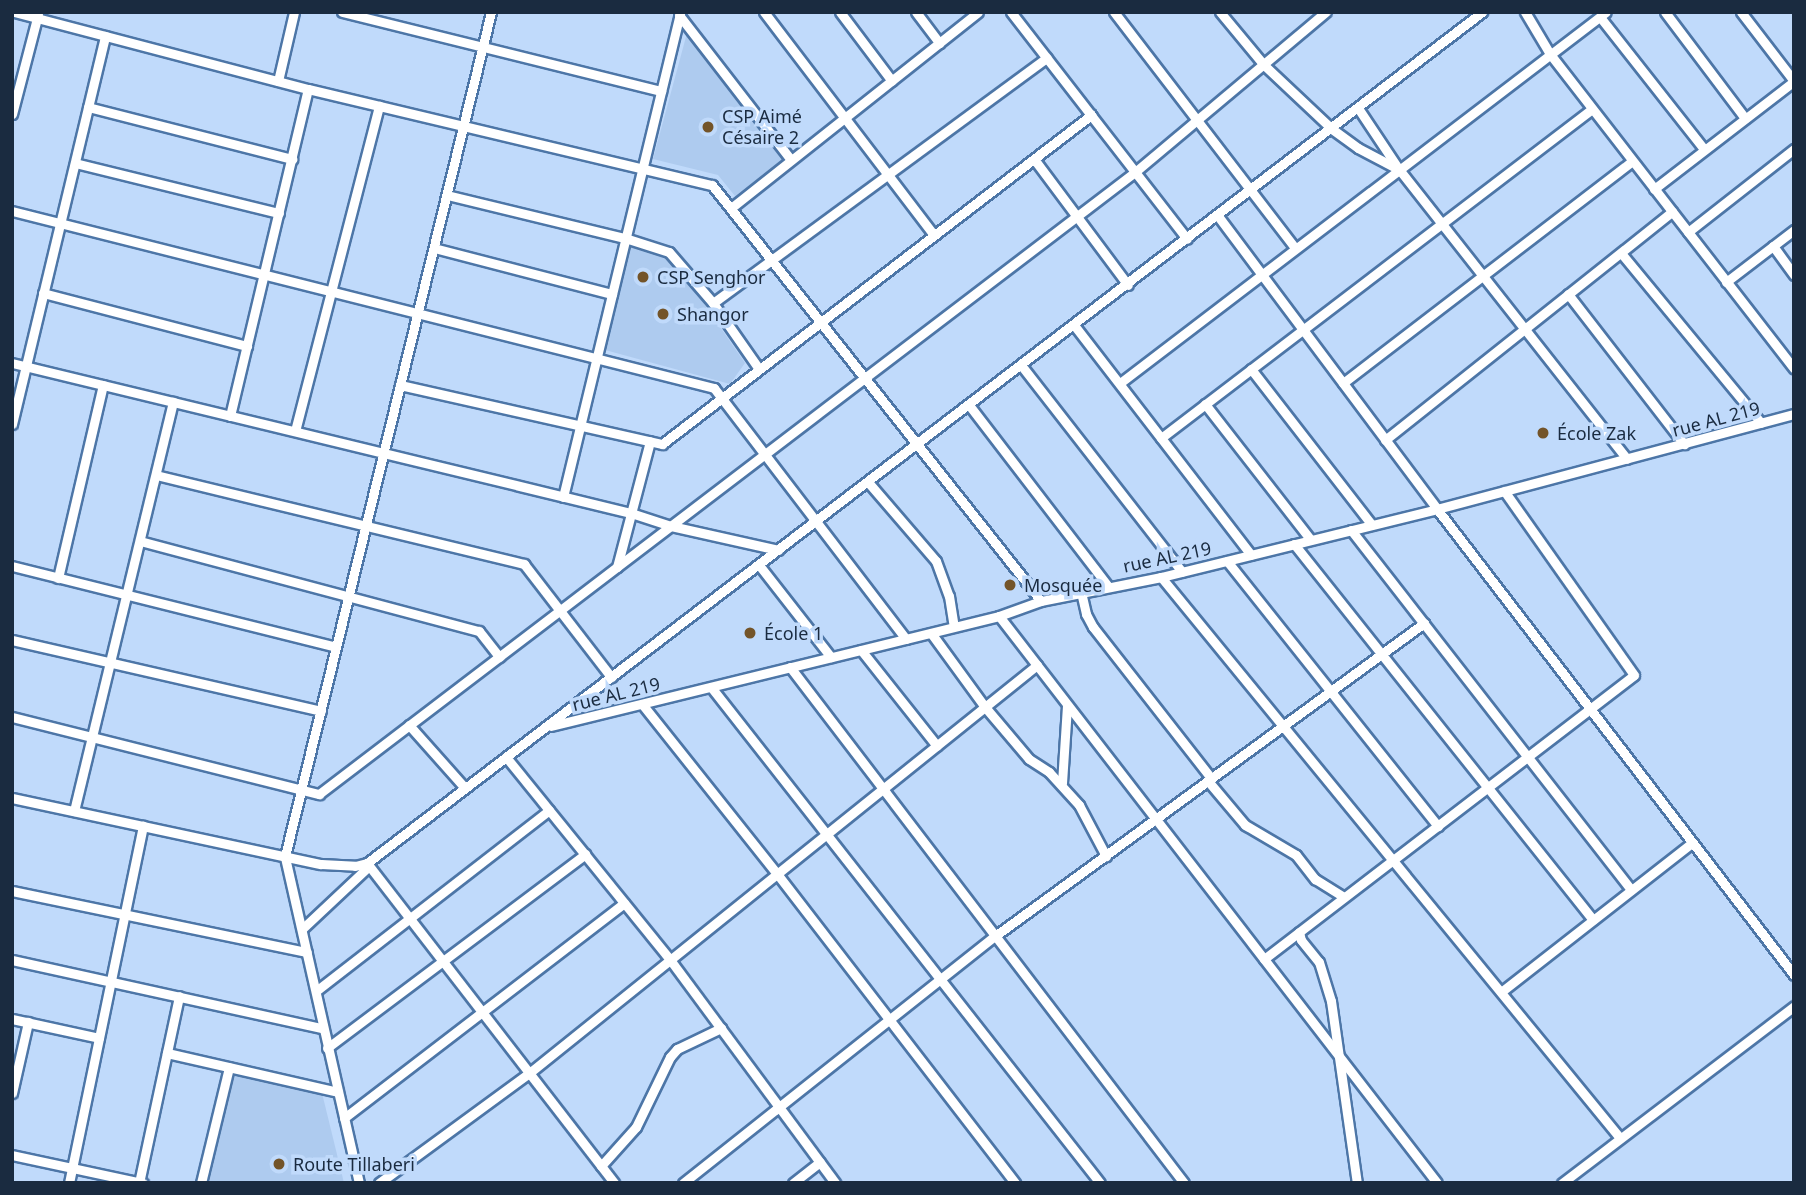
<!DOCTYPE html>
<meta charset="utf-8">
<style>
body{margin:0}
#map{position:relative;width:1806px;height:1195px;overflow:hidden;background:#c0dafb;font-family:"Noto Sans",sans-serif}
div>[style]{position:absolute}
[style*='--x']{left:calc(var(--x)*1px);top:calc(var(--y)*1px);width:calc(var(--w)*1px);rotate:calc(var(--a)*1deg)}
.built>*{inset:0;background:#aecbef}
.roads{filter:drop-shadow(2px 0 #4d76a7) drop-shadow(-2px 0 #4d76a7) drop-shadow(0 2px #4d76a7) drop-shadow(0 -2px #4d76a7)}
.street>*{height:9px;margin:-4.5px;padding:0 4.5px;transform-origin:4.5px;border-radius:4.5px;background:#fff}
.dots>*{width:19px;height:19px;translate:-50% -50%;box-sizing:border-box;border:4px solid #c0dafb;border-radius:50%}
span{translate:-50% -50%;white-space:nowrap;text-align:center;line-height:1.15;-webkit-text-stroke:7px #c0dafb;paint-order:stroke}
.poi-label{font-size:18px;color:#1a2b40}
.left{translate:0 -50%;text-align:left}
.street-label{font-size:18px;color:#1a2b40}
.frame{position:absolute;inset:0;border:14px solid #1a2b40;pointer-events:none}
</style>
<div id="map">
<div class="built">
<div style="clip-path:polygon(687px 33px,783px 160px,735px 196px,718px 175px,653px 159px)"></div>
<div style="clip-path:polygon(631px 246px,669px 254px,687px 279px,745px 363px,730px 384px,605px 350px)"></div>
<div style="clip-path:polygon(232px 1073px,322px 1093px,344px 1183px,206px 1183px)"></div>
</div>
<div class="roads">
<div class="street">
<div style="--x:14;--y:12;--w:304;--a:14.7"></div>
<div style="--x:308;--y:89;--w:415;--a:13.4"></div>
<div style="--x:712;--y:185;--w:530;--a:51.66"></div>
<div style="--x:342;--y:12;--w:329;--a:13.9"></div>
<div style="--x:764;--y:12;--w:280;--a:52.7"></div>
<div style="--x:840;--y:12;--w:86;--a:53"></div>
<div style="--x:916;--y:12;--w:39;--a:53"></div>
<div style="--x:1011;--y:12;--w:287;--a:52.2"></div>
<div style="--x:1114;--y:12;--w:297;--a:52.5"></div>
<div style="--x:1220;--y:12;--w:69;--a:50.3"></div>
<div style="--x:1264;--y:65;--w:93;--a:43.3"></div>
<div style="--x:1332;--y:129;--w:32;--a:36"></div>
<div style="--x:1358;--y:148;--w:43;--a:27.8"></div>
<div style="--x:1525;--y:12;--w:49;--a:59.2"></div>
<div style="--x:1550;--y:54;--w:398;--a:52.2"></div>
<div style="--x:1665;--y:12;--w:133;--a:53"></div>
<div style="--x:1741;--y:12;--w:87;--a:52.5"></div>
<div style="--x:679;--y:15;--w:183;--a:52.3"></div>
<div style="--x:1600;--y:17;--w:168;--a:51.8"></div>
<div style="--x:278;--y:81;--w:71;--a:-76.9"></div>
<div style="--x:88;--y:107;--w:211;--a:14.3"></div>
<div style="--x:1358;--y:108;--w:72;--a:56.3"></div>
<div style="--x:1398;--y:168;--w:370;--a:51.8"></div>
<div style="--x:12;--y:114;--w:103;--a:-75.4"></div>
<div style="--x:1034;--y:159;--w:157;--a:53.3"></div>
<div style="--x:75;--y:163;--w:210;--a:13.8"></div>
<div style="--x:1654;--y:189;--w:177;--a:-37.6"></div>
<div style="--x:447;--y:195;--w:183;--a:13.6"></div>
<div style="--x:625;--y:238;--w:46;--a:17.7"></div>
<div style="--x:669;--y:252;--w:67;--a:49.2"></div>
<div style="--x:713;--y:303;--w:80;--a:55.1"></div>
<div style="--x:731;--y:208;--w:315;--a:-38.4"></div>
<div style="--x:12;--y:211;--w:724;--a:14.15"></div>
<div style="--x:714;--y:388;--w:316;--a:52.6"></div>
<div style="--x:1218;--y:216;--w:366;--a:53.2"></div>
<div style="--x:1437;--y:509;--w:587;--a:52.54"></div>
<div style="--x:1688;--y:232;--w:135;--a:-38.1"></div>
<div style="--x:1773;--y:246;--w:36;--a:54"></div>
<div style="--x:434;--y:248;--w:184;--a:14.5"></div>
<div style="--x:1621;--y:253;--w:220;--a:50.5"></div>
<div style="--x:1726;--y:282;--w:86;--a:-37.4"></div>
<div style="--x:43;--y:293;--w:211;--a:14.6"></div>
<div style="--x:1568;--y:294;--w:190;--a:52.3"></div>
<div style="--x:713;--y:303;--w:414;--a:-36.3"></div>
<div style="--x:1074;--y:325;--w:290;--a:52.4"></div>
<div style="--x:12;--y:363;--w:637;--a:13.62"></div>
<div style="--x:631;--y:513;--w:42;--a:18"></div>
<div style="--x:671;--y:526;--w:110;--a:12.6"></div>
<div style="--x:1021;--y:365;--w:262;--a:52.1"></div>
<div style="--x:1251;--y:369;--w:197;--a:52.2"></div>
<div style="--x:1120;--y:383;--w:611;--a:-37.36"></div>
<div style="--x:1343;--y:383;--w:364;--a:-37.5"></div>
<div style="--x:400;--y:385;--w:269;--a:12.7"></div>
<div style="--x:662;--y:444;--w:541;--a:-37.48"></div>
<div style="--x:1205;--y:404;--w:172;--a:52.1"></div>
<div style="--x:969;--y:405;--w:228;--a:52.5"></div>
<div style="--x:230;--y:416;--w:336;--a:-76.6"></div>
<div style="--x:12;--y:424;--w:399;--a:-76.5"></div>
<div style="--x:295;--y:431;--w:336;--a:-75.5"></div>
<div style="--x:1161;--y:438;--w:542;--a:-37.36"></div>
<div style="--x:1385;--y:440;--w:367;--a:-38.5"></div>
<div style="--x:156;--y:475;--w:379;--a:13.6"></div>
<div style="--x:524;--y:564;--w:143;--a:52.4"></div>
<div style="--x:868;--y:482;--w:104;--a:49.3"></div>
<div style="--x:936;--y:561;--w:37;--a:70"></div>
<div style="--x:949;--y:596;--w:30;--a:81"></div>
<div style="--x:563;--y:497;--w:499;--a:-76.4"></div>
<div style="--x:1351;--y:530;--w:456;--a:52.1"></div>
<div style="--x:140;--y:541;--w:351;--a:14.9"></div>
<div style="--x:479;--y:631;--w:33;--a:52"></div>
<div style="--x:1294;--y:544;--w:480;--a:51.5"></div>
<div style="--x:1227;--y:561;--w:339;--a:51.5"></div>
<div style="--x:759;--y:565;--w:117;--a:52"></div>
<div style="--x:12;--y:566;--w:334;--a:14"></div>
<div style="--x:617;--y:567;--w:130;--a:-75.3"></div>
<div style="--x:1161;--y:577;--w:725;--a:50.71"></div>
<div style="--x:58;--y:578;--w:198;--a:-76.9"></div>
<div style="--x:1081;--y:592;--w:23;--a:77"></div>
<div style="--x:1086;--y:614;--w:15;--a:62"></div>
<div style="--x:1093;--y:627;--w:192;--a:52"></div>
<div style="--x:999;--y:616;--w:716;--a:52.31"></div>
<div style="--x:931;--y:633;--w:92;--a:53.9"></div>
<div style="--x:985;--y:707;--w:68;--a:49.8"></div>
<div style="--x:1029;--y:759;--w:24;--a:33"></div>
<div style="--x:1049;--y:772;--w:45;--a:47.7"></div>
<div style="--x:1079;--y:805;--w:58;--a:62.1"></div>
<div style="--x:12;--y:640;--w:317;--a:12.9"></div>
<div style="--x:861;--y:650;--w:122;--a:51.6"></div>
<div style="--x:790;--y:667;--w:649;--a:52.64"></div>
<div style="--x:711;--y:687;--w:630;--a:51.89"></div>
<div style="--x:642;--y:704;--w:218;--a:51.5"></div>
<div style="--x:778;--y:875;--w:389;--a:52.4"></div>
<div style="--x:12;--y:717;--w:317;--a:14.1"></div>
<div style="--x:319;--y:794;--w:1026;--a:-37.32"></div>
<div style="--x:1135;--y:172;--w:249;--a:-40"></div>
<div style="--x:409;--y:725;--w:84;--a:48.4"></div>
<div style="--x:551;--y:726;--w:461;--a:-13.8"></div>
<div style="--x:999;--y:616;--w:45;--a:-19.7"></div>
<div style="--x:1041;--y:601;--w:122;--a:-11.3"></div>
<div style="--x:1161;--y:577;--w:284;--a:-13.8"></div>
<div style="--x:1437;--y:509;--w:369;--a:-14.9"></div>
<div style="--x:506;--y:757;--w:262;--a:51"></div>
<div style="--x:671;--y:961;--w:276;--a:53.5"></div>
<div style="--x:1208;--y:781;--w:57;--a:49.9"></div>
<div style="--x:1245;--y:825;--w:59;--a:30.5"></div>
<div style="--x:1296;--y:855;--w:31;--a:52"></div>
<div style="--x:1315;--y:879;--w:34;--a:32"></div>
<div style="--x:1062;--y:783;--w:78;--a:-86.3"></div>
<div style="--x:12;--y:798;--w:316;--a:12.1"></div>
<div style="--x:321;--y:864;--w:34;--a:3"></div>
<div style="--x:355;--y:866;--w:12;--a:-14"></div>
<div style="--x:367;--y:863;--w:1403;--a:-37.35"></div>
<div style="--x:74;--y:811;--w:421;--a:-76.4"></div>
<div style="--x:367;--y:863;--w:404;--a:52.3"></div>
<div style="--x:12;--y:891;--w:301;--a:11.7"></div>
<div style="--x:302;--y:929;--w:92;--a:-43.2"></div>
<div style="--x:1299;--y:932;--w:8;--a:76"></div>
<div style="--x:1301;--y:940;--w:28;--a:51"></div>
<div style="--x:1319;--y:962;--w:41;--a:72.9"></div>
<div style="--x:1331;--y:1001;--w:184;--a:81.9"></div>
<div style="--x:1264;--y:959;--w:466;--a:-37.5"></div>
<div style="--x:1634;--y:675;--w:225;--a:-125.2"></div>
<div style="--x:12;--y:960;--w:317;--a:12.4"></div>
<div style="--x:316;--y:991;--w:295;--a:-37.8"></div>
<div style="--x:1501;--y:992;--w:242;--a:-38"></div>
<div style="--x:12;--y:1019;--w:89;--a:12.3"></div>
<div style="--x:327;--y:1048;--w:323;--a:-36.9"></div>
<div style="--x:167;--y:1053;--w:175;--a:12.8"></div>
<div style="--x:12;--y:1093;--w:73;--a:-77.3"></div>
<div style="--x:344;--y:1118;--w:353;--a:-37.5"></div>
<div style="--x:12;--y:1155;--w:134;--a:12.1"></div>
<div style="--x:601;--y:1166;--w:52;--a:-48.1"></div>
<div style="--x:636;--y:1127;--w:78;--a:-64.1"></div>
<div style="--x:670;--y:1057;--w:11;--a:-49"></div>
<div style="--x:677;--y:1049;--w:49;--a:-25.5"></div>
<div style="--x:69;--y:1183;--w:365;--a:-78.3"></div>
<div style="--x:139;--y:1183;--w:191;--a:-77.9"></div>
<div style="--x:201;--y:1183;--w:119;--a:-76.4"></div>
<div style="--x:359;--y:1183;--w:335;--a:-102.8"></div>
<div style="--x:285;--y:856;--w:869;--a:-76.28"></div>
<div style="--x:379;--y:1183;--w:185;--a:-36.2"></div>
<div style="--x:528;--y:1074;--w:653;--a:-38.78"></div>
<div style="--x:683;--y:1183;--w:398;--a:-38.4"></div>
<div style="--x:995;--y:936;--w:531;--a:-36.11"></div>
<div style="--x:793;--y:1183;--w:34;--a:-38"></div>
<div style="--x:1562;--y:1183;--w:292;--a:-37.3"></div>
</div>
</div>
<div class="dots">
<div style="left:708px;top:127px;background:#735429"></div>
<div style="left:643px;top:277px;background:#735429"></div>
<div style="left:663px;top:314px;background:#735429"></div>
<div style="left:1543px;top:433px;background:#735429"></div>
<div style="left:1010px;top:585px;background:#735429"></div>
<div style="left:750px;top:633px;background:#735429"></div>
<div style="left:279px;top:1164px;background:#735429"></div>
</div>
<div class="poi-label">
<span class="left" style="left:722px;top:127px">CSP Aimé<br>Césaire 2</span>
<span class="left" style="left:657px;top:277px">CSP Senghor</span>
<span class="left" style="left:677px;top:314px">Shangor</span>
<span class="left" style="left:1557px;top:433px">École Zak</span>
<span class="left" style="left:1024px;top:585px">Mosquée</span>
<span class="left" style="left:764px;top:633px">École 1</span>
<span class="left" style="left:293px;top:1164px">Route Tillaberi</span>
</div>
<div class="street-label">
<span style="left:1716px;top:419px;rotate:-15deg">rue AL 219</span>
<span style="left:1167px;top:557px;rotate:-12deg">rue AL 219</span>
<span style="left:616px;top:694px;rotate:-14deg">rue AL 219</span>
</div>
<div class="frame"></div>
</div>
